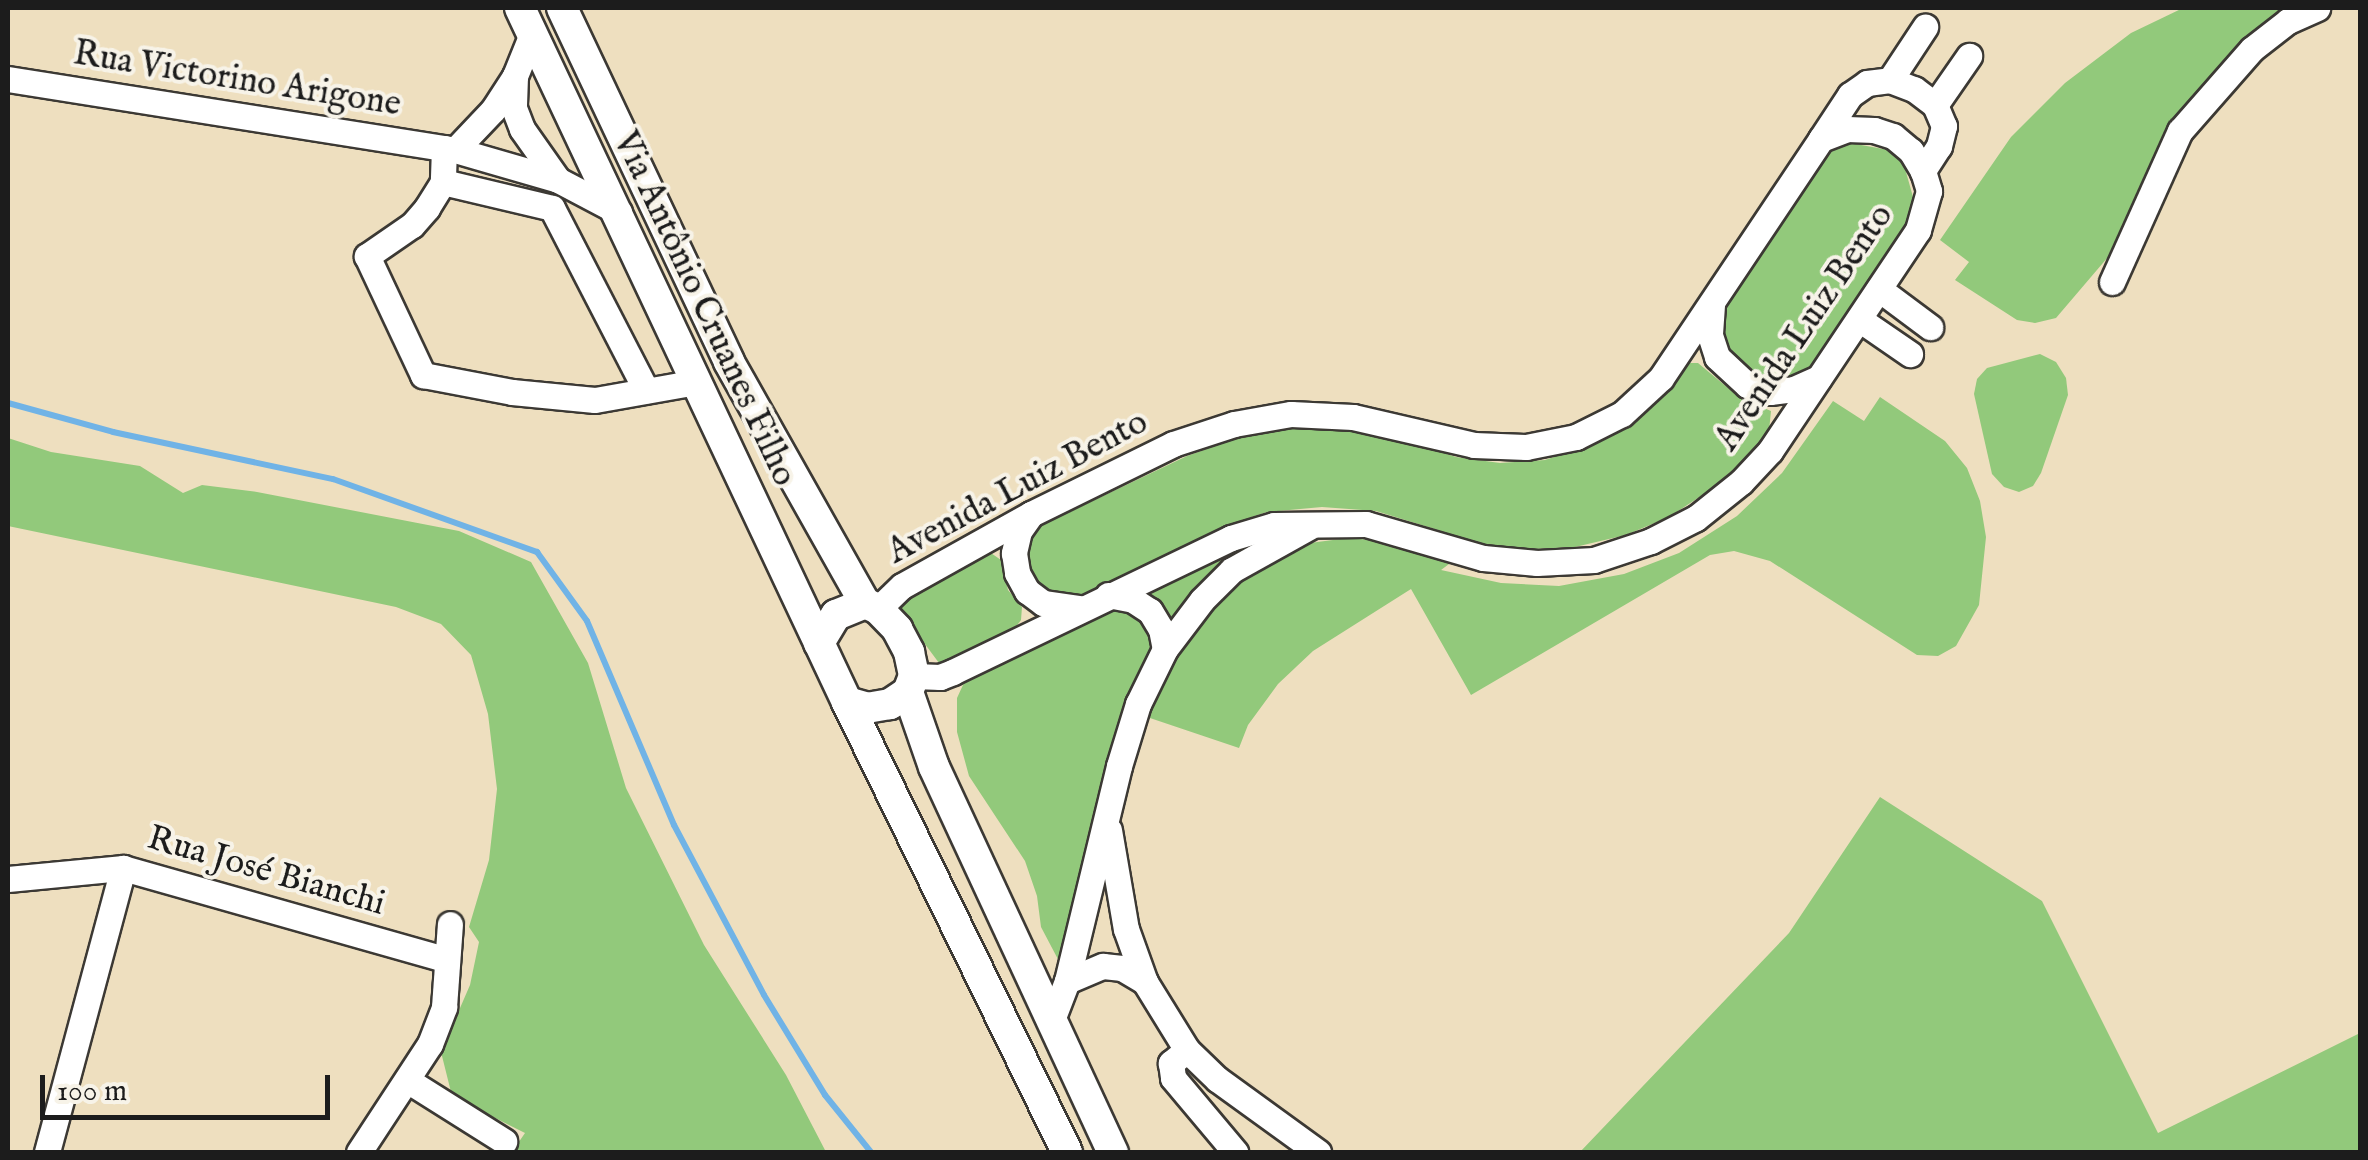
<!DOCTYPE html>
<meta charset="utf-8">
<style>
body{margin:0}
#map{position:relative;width:2368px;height:1160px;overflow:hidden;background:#eedfbf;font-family:"IM FELL English",serif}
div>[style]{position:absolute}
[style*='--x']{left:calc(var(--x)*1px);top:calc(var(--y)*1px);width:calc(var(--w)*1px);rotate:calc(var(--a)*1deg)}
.green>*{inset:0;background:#92c97b}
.stream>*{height:6px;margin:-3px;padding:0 3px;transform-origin:3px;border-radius:3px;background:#70b3e6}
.roads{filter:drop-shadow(2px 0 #3c3934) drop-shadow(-2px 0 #3c3934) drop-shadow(0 2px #3c3934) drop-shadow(0 -2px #3c3934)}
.minor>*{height:25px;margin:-12.5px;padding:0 12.5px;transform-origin:12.5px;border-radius:12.5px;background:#fff}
.major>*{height:30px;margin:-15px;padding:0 15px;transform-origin:15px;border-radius:15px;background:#fff}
span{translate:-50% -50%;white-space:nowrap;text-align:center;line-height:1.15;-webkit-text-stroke:8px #f7f3e8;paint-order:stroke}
.street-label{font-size:35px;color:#1c1c1c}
.frame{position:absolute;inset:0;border:10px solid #1c1c1c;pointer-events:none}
.scale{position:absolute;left:40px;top:1075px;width:290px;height:45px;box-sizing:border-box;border:5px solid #1c1c1c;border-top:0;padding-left:12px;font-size:30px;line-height:35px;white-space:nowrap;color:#1c1c1c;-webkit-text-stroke:8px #f7f3e8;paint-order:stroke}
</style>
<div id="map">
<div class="green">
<div style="clip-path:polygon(2183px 8px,2295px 8px,2246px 40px,2186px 108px,2114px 250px,2056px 318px,2035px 323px,2017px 320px,1955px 280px,1969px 262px,1940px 240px,2011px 137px,2065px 83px,2131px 33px)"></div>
<div style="clip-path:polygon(1850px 143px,1889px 150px,1904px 165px,1915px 204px,1908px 223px,1814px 365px,1796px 378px,1773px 381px,1755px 376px,1737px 364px,1725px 347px,1721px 327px,1725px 303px,1814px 167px,1830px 151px)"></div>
<div style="clip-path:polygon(2040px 354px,2056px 362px,2066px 378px,2068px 395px,2041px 473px,2033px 486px,2019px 492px,2004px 487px,1992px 474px,1974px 394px,1977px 379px,1987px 368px)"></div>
<div style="clip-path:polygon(1688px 363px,1698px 363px,1740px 398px,1771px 411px,1769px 431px,1748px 457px,1710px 490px,1669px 517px,1626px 535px,1575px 547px,1533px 549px,1483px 544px,1376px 511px,1322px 507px,1267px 512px,1222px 527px,1082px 596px,1049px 593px,1035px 581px,1027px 565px,1029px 543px,1040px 526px,1187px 456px,1235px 439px,1289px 429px,1344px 429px,1396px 437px,1456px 457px,1500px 463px,1545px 460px,1587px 446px,1629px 424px,1661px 395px)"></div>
<div style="clip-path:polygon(1880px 397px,1945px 441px,1967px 468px,1980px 501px,1986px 537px,1979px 605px,1956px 646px,1938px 656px,1917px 655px,1770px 561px,1734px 551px,1710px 555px,1471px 695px,1411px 589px,1313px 651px,1278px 684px,1248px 725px,1239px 748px,1144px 716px,1183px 641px,1209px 608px,1240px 579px,1274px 556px,1310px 543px,1348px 538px,1383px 541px,1453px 561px,1441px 570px,1501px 583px,1559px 586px,1624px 574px,1679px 553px,1737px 516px,1782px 473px,1833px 401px,1864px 421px)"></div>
<div style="clip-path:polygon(8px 438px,51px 452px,140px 466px,183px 493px,202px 485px,257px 492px,459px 531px,531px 562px,588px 663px,626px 788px,704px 945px,786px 1075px,826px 1152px,512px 1152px,525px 1133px,452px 1096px,441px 1052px,470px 985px,479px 942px,469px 927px,489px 860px,497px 789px,488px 714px,471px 655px,441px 624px,396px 607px,8px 526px)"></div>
<div style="clip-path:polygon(1250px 543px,1211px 577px,1173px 624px,1145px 593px)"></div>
<div style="clip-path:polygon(988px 551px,1001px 560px,1008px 590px,1022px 607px,1021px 620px,1015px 628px,939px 663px,890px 597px)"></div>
<div style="clip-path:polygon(1109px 609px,1131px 614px,1144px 626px,1151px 640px,1149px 659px,1061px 965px,1041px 927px,1037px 896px,1025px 861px,969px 776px,957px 732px,957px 698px,968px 674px)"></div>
<div style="clip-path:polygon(1880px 797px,2042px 901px,2158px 1133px,2360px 1033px,2360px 1152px,1580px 1152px,1789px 933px)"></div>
</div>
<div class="stream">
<div style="--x:8;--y:403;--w:109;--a:15.4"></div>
<div style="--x:113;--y:432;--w:225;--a:12.1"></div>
<div style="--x:333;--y:479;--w:217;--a:19.7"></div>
<div style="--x:537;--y:552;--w:85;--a:54.1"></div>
<div style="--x:587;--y:621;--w:222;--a:66.9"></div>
<div style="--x:674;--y:825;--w:192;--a:62.1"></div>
<div style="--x:764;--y:995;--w:117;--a:58.6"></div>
<div style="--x:825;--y:1095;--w:73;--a:51.1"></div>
</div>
<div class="roads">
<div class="minor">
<div style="--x:515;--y:76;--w:32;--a:92"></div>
<div style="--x:514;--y:108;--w:22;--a:69"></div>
<div style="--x:522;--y:129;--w:62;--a:54.8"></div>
<div style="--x:8;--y:79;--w:453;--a:9"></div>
<div style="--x:455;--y:150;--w:107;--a:16.2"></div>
<div style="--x:558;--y:180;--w:69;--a:27.7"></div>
<div style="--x:1890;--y:80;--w:64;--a:-56.6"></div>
<div style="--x:1935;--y:105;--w:60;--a:-55.2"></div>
<div style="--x:1821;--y:139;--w:53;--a:-56.6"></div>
<div style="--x:1850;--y:95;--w:21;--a:-35"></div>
<div style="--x:1867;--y:83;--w:23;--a:-7"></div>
<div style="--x:1890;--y:80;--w:26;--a:21"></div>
<div style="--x:1914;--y:89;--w:26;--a:37"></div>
<div style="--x:1935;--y:105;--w:23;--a:67"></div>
<div style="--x:1944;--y:126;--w:21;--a:104"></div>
<div style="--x:1939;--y:146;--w:30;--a:123"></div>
<div style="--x:444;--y:148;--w:34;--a:92"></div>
<div style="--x:443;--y:182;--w:31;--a:122"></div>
<div style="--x:427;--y:208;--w:23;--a:131"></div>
<div style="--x:412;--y:225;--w:55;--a:145.4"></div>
<div style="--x:367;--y:256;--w:132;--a:64.8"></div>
<div style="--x:423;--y:375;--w:91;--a:10.8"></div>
<div style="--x:512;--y:392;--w:83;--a:5.5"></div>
<div style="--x:595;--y:400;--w:103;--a:-10.1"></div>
<div style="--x:455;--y:150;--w:55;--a:-46.5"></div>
<div style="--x:493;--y:110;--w:40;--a:-57.1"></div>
<div style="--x:515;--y:76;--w:45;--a:-68"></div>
<div style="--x:443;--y:182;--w:112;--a:13.4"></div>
<div style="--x:552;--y:208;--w:205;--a:62.7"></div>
<div style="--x:2112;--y:282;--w:166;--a:-65.8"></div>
<div style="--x:2180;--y:131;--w:109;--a:-48.7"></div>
<div style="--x:2252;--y:49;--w:46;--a:-37.9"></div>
<div style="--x:2288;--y:21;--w:32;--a:-24"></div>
<div style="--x:1879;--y:289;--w:64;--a:36.7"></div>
<div style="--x:1712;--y:305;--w:30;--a:94"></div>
<div style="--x:1710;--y:335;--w:23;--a:72"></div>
<div style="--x:1717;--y:357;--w:41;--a:43"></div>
<div style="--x:1747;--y:385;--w:24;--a:17"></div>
<div style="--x:1770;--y:392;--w:24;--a:-7"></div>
<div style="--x:1794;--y:389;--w:27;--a:-24"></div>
<div style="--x:1859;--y:319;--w:62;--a:34.5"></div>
<div style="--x:1031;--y:514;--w:21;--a:125"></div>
<div style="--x:1019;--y:531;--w:23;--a:103"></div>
<div style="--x:1014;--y:553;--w:20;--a:81"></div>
<div style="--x:1017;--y:573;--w:21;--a:61"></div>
<div style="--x:1027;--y:591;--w:20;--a:37"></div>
<div style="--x:1043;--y:603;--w:37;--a:8"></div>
<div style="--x:1108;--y:595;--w:25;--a:11"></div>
<div style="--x:1133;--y:600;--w:20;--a:33"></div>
<div style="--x:1150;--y:611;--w:21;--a:59"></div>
<div style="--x:1161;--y:629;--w:20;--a:79"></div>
<div style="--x:878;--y:609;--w:33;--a:-44"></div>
<div style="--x:902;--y:586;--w:148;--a:-29.2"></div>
<div style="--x:1031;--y:514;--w:158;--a:-26.2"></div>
<div style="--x:1173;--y:444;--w:64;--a:-18.2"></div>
<div style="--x:1234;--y:424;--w:58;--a:-10"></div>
<div style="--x:1291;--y:414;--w:62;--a:2.8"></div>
<div style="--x:1353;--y:417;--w:124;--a:13"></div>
<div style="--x:1474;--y:445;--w:52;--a:2.2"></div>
<div style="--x:1526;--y:447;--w:51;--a:-11.3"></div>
<div style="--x:1576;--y:437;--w:51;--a:-26.6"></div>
<div style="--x:1622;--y:414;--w:53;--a:-42.7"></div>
<div style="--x:1661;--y:378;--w:288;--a:-56.2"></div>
<div style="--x:1821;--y:139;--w:28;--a:-21"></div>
<div style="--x:1847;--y:129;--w:27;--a:2"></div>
<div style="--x:1874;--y:130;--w:20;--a:18"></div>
<div style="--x:1893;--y:136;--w:23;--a:40"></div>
<div style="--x:1911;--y:151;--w:23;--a:59"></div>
<div style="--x:1923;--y:171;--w:21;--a:73"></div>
<div style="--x:1929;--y:191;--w:41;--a:105.8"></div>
<div style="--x:1918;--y:230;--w:266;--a:123.8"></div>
<div style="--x:1770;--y:451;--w:42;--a:133.1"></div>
<div style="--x:1741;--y:482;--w:58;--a:141.3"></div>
<div style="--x:1696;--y:518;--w:51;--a:152.9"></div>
<div style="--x:1651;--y:541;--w:60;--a:161.6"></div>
<div style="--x:1594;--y:560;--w:57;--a:177"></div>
<div style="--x:1537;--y:563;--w:54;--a:-174.7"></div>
<div style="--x:1483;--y:558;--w:122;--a:-163.8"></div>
<div style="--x:1366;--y:524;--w:92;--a:179.4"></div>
<div style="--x:1274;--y:525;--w:45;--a:163.2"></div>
<div style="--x:1231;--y:538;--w:309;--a:154.3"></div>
<div style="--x:953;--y:672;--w:14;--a:159"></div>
<div style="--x:940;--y:677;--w:26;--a:-178"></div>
<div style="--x:1109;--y:830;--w:100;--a:80.3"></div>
<div style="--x:1126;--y:929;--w:56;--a:70.3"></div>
<div style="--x:1145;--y:982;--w:80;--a:58.3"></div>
<div style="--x:1187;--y:1050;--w:42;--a:44"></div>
<div style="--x:1217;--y:1079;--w:125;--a:35.9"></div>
<div style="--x:8;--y:879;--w:116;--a:-5.5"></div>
<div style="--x:123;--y:868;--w:334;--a:15.8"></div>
<div style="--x:1067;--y:981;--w:39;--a:-23"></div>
<div style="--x:1103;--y:966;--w:19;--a:6"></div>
<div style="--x:1122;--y:968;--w:27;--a:31"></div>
<div style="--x:1052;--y:1020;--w:42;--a:-69"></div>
<div style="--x:1067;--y:981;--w:221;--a:-76.4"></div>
<div style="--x:1119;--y:766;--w:65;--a:-73"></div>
<div style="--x:1138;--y:704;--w:61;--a:-63.9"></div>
<div style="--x:1165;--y:649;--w:61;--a:-52.9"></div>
<div style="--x:1202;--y:600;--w:42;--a:-45"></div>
<div style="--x:1232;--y:570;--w:88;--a:-29.2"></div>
<div style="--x:1187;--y:1050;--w:21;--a:141"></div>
<div style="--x:1171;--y:1063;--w:15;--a:82"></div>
<div style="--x:1173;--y:1078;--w:97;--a:50"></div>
<div style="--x:407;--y:1080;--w:115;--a:32.2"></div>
<div style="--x:47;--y:1152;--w:294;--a:-75"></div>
<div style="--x:359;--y:1152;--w:129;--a:-56.7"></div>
<div style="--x:430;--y:1044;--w:40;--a:-69"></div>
<div style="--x:444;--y:1007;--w:83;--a:-85.9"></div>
</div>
<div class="major">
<div style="--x:520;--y:8;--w:767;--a:64.77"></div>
<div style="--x:847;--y:702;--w:501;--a:63.95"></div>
<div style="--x:562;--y:8;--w:391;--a:64.7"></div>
<div style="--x:729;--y:362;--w:277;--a:60.6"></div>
<div style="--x:819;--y:643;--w:33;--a:-59"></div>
<div style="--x:836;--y:615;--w:31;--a:-22"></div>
<div style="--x:865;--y:603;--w:14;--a:25"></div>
<div style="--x:878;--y:609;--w:28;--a:46"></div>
<div style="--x:897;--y:629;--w:26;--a:62"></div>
<div style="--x:909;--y:652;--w:25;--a:78"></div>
<div style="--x:914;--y:676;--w:17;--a:111"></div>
<div style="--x:908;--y:692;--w:22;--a:146"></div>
<div style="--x:890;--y:704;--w:22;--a:170"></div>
<div style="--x:868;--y:708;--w:22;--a:-164"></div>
<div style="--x:908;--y:692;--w:79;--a:70.9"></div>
<div style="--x:934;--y:767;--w:425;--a:65.1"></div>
</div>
</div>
<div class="street-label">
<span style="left:237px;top:80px;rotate:9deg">Rua Victorino Arigone</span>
<span style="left:704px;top:309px;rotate:65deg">Via Antônio Cruanes Filho</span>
<span style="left:1805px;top:328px;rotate:-56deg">Avenida Luiz Bento</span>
<span style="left:1018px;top:488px;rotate:-28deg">Avenida Luiz Bento</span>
<span style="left:266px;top:872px;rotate:16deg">Rua José Bianchi</span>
</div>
<div class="frame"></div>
<div class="scale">100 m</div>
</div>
